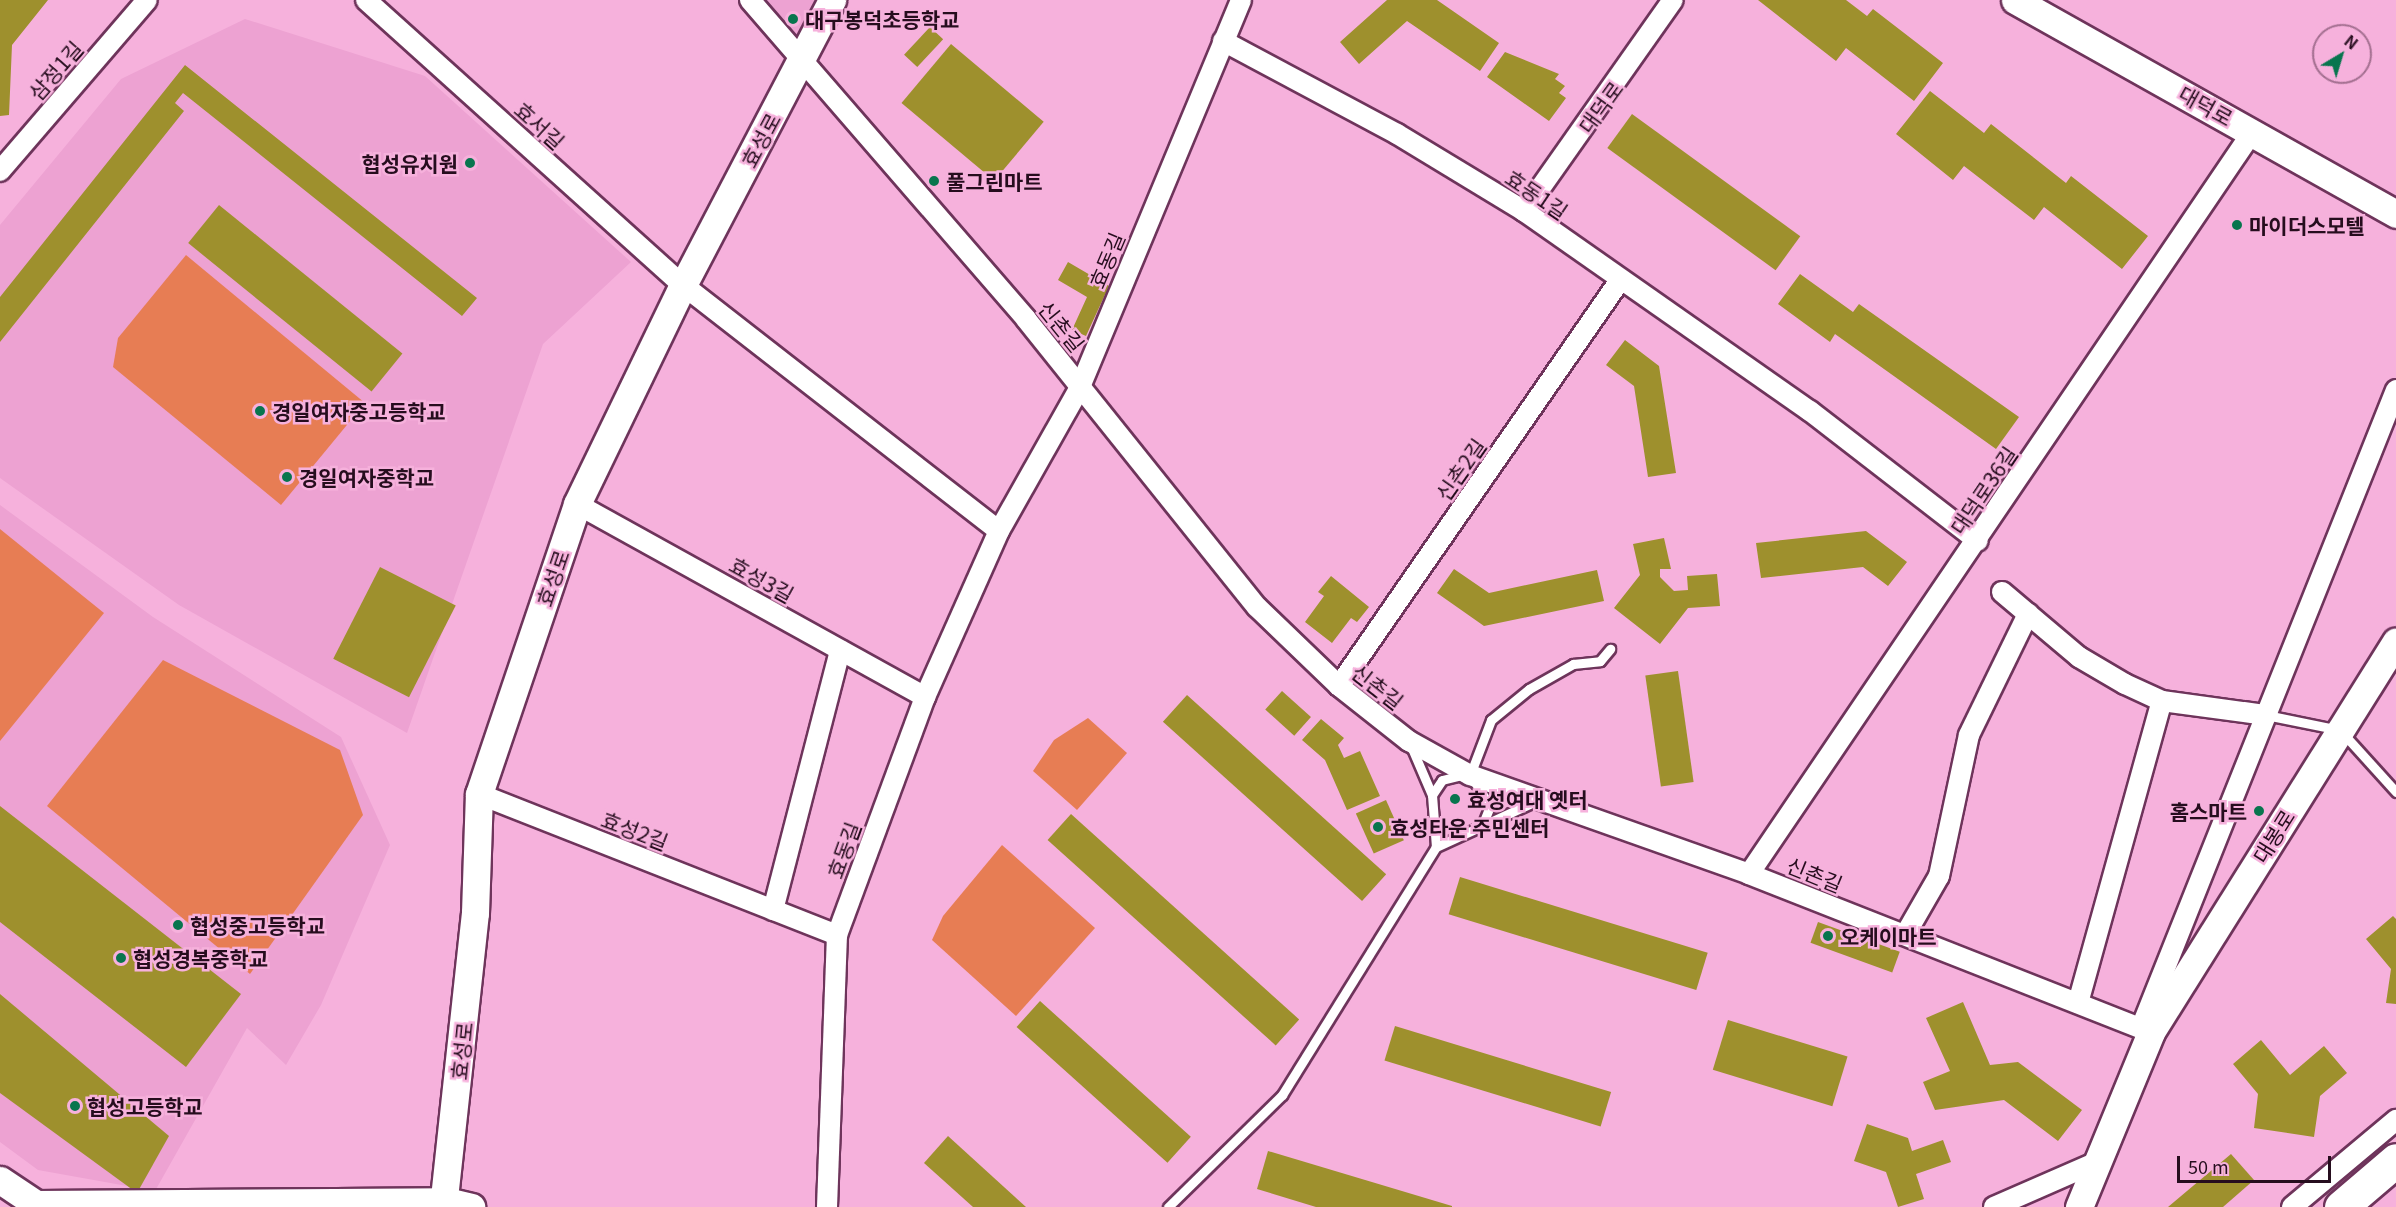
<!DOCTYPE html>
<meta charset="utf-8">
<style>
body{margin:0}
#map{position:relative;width:2396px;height:1207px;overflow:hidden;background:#f6b1dc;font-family:Georgia,"Noto Sans KR",serif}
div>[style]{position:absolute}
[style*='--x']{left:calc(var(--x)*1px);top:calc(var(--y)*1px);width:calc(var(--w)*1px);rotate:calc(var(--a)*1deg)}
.built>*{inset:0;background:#eda2d2}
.green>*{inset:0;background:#e77d54}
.building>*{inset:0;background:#9e902d;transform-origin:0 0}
.roads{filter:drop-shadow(2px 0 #6e345b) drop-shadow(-2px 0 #6e345b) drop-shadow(0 2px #6e345b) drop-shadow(0 -2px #6e345b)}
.lane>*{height:9px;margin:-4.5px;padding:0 4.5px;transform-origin:4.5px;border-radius:4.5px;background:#fff}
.street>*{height:20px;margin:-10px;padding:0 10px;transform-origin:10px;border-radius:10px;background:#fff}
.secondary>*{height:27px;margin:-13.5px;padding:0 13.5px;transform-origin:13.5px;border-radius:13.5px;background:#fff}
.highway>*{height:33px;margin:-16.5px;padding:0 16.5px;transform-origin:16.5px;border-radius:16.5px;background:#fff}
.dots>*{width:16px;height:16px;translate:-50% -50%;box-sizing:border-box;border:3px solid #f6b1dc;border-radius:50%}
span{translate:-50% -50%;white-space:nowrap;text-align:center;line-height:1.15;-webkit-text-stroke:5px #f6b1dc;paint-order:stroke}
.poi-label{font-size:21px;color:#260d1e;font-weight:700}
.left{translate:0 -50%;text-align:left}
.right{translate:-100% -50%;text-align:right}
.street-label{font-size:21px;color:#260d1e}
.north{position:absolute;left:2312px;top:24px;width:60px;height:60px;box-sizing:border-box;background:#f6b1dc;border:2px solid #a36f90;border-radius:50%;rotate:38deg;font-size:16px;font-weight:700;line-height:24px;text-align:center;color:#260d1e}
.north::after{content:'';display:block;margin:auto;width:21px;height:27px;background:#08754e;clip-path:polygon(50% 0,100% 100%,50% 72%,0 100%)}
.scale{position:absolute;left:2177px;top:1156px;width:154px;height:27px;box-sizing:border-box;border:3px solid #260d1e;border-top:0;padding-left:8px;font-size:18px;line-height:21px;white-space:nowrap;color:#260d1e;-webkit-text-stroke:4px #f6b1dc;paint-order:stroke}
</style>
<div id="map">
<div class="built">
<div style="clip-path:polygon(765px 0,815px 0,797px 38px)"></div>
<div style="clip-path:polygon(245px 19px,425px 76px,631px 262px,543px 344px,407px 733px,179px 605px,0 478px,0 225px,121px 79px)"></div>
<div style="clip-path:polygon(0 505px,153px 617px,341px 737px,390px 845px,321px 1005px,286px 1065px,247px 1028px,155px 1191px,38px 1170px,0 1142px)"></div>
</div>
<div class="green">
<div style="clip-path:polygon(186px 255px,365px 403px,281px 505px,113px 367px,118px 338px)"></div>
<div style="clip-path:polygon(0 529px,104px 613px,0 741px)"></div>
<div style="clip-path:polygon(163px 660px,340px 750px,363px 815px,250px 974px,47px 806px)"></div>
<div style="clip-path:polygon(1088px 718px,1127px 753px,1077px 810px,1033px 771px,1054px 740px)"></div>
<div style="clip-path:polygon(1002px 845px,1095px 928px,1016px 1016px,932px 940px,943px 916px)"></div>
</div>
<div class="building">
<div style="clip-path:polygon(0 0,48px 0,12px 45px,9px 115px,0 116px)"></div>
<div style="clip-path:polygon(1387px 0,1437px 0,1499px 43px,1480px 71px,1407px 21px,1359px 64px,1340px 42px)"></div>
<div style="clip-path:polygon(1758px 0,1846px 0,1867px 16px,1873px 9px,1943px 63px,1914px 101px,1846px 48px,1836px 61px)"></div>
<div style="left:930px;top:27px;width:18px;height:38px;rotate:43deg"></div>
<div style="left:951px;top:44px;width:121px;height:77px;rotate:40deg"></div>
<div style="clip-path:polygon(1505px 52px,1559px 74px,1555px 79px,1565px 86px,1559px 93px,1566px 98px,1549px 121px,1487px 77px)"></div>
<div style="clip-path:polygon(185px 65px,477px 298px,462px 316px,183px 93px,175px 103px,184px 111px,0 342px,0 297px)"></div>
<div style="clip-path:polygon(1930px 91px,1984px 133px,1991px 124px,2066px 183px,2071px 176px,2148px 236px,2122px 269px,2044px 207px,2034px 220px,1964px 166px,1953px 180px,1896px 134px)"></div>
<div style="left:1632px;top:114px;width:208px;height:42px;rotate:36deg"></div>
<div style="left:219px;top:205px;width:236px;height:49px;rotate:39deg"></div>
<div style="clip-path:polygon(1068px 262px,1109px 286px,1086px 336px,1072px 330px,1087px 297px,1058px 280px)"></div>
<div style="clip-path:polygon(1800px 274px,1853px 312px,1859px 304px,2019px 417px,1996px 449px,1835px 334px,1830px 342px,1778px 304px)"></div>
<div style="clip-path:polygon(1625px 340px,1659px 366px,1676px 473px,1648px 477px,1634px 386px,1606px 365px)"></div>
<div style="clip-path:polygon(1866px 531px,1907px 562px,1888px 586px,1863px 567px,1761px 578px,1756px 543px)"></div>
<div style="clip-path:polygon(1664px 538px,1671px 569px,1660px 569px,1660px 577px,1674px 591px,1688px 590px,1687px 576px,1717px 574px,1720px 606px,1688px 608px,1660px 644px,1614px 608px,1640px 575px,1633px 544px)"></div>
<div style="left:380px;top:567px;width:85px;height:103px;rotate:27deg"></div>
<div style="clip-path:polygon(1454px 569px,1489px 593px,1597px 570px,1604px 601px,1484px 626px,1437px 593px)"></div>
<div style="clip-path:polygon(1331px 576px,1369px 607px,1357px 622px,1351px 618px,1332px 643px,1305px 622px,1324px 596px,1318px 592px)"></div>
<div style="left:1678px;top:671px;width:112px;height:33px;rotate:82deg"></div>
<div style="left:1282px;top:691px;width:39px;height:25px;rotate:42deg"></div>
<div style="left:1187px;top:695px;width:268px;height:36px;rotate:42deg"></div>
<div style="clip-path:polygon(1321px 719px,1344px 738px,1338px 745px,1344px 758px,1360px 751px,1380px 796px,1347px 810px,1325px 760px,1302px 740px)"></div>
<div style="left:1386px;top:800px;width:44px;height:33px;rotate:66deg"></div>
<div style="clip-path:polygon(0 806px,241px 994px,186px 1067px,0 922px)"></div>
<div style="left:1071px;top:814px;width:307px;height:35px;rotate:42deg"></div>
<div style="left:1460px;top:877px;width:259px;height:39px;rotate:17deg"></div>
<div style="clip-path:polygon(2393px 916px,2396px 919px,2396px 1004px,2386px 1003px,2391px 969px,2366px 939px)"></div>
<div style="left:1818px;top:922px;width:87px;height:22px;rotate:20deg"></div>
<div style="clip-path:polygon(0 994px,169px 1136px,137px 1193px,0 1093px)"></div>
<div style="left:1040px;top:1001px;width:203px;height:35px;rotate:42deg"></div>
<div style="clip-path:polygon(1963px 1002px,1990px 1065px,2018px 1062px,2082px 1110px,2058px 1141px,2004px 1100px,1935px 1110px,1923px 1082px,1950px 1071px,1926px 1018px)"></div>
<div style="left:1728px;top:1020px;width:125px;height:52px;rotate:17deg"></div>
<div style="left:1395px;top:1026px;width:226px;height:36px;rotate:17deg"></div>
<div style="clip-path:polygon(2261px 1040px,2290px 1075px,2324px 1046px,2347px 1073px,2320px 1096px,2314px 1137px,2254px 1128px,2258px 1094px,2233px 1064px)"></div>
<div style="clip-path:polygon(1867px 1124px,1908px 1138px,1912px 1151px,1943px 1140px,1951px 1162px,1916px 1174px,1924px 1199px,1898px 1207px,1886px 1172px,1854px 1161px)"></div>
<div style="clip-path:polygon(948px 1136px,1026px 1207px,973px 1207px,924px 1163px)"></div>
<div style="clip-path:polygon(1268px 1151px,1452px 1206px,1452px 1207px,1316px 1207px,1257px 1189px)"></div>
<div style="clip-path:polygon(2231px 1154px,2254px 1180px,2223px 1207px,2168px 1207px)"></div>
</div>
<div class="roads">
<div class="lane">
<div style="--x:2266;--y:715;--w:76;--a:11.5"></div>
<div style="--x:2340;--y:730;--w:84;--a:47.9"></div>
<div style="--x:1411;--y:746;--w:53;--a:66.8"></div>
<div style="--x:1432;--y:795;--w:52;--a:85.6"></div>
<div style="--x:1470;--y:775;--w:59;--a:-69.1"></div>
<div style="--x:1491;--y:720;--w:49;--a:-39.2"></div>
<div style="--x:1529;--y:689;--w:51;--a:-29.6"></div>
<div style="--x:1573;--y:664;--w:27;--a:-6"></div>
<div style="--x:1600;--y:661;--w:16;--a:-50"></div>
<div style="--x:1473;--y:779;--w:32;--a:58"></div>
<div style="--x:1490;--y:806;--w:22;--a:112"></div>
<div style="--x:1432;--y:795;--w:18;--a:-56"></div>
<div style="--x:1442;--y:780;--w:21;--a:-14"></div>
<div style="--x:1168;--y:1207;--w:160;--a:-44.5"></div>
<div style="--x:1282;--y:1095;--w:292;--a:-58.2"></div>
<div style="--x:1436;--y:847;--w:110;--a:-24.7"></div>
</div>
<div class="street">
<div style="--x:366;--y:0;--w:426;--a:42"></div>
<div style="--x:683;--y:285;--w:400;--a:37.9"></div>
<div style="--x:750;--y:0;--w:422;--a:49.1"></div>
<div style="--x:1026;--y:319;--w:369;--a:51.3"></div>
<div style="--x:1257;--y:607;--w:114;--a:43.9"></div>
<div style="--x:1339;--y:686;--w:89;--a:38.2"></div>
<div style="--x:1409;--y:741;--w:70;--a:29.1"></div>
<div style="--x:1470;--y:775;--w:296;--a:19.5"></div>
<div style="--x:1749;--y:874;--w:432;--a:21.5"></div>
<div style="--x:1223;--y:41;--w:197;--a:28.1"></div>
<div style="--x:1397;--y:134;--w:149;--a:31.2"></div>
<div style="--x:1524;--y:211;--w:349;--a:35"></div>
<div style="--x:1810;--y:411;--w:212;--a:37.7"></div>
<div style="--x:0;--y:171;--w:225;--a:-49.3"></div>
<div style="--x:1524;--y:211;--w:258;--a:-54.8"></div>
<div style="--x:577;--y:504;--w:398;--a:29"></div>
<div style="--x:2002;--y:592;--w:101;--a:40.2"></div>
<div style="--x:2079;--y:657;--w:53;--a:30.4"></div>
<div style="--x:2125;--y:684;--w:41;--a:24.7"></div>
<div style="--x:2162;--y:701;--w:105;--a:7.7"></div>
<div style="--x:1339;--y:686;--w:494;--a:-55.3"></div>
<div style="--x:479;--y:794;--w:385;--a:21.5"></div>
<div style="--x:1749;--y:874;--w:898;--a:-55.85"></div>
<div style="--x:773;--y:910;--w:268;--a:-75.5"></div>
<div style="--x:1905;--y:935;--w:68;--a:-60"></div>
<div style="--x:1939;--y:876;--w:144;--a:-78"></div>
<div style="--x:1969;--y:735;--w:135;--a:-64"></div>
<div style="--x:2078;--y:1003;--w:313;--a:-74.5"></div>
<div style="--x:2141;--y:1028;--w:687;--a:-68.21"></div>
<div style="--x:827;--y:1207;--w:272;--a:-87.9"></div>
<div style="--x:837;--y:935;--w:254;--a:-69.7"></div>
<div style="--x:925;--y:697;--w:182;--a:-66"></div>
<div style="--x:999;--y:531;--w:165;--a:-60.6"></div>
<div style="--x:1080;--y:387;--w:419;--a:-67.4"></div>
<div style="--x:1994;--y:1207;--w:112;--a:-23.6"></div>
<div style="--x:2292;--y:1207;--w:136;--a:-39.9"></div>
</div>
<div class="secondary">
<div style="--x:2015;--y:0;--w:437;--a:29.3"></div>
<div style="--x:0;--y:1180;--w:43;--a:33.7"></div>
<div style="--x:36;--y:1204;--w:410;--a:-0.4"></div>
<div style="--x:446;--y:1201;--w:26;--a:13"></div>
<div style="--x:443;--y:1207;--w:296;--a:-83.8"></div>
<div style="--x:475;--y:913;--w:119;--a:-88.1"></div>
<div style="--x:479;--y:794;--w:306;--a:-71.3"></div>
<div style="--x:577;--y:504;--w:243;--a:-64.2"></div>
<div style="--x:683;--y:285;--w:322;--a:-62.4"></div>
<div style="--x:2079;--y:1207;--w:189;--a:-67.6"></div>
<div style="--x:2151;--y:1032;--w:461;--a:-57.9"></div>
</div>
<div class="highway">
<div style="--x:2341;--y:1207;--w:72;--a:-40.5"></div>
</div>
</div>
<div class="dots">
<div style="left:793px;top:19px;background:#08754e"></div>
<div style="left:470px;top:163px;background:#08754e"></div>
<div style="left:934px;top:181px;background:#08754e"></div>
<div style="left:2237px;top:225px;background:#08754e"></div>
<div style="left:260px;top:411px;background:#08754e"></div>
<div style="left:287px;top:477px;background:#08754e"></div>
<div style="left:1455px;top:799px;background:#08754e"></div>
<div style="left:2259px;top:811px;background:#08754e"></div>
<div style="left:1378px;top:827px;background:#08754e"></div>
<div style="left:178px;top:925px;background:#08754e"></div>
<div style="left:1828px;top:936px;background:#08754e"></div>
<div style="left:121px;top:958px;background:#08754e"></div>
<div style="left:75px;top:1106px;background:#08754e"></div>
</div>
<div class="poi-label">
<span class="left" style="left:805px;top:19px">대구봉덕초등학교</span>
<span class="right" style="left:458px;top:163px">협성유치원</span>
<span class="left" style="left:946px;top:181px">풀그린마트</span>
<span class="left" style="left:2249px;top:225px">마이더스모텔</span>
<span class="left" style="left:272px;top:411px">경일여자중고등학교</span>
<span class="left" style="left:299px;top:477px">경일여자중학교</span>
<span class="left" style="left:1467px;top:799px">효성여대 옛터</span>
<span class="right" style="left:2247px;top:811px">홈스마트</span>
<span class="left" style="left:1390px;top:827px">효성타운 주민센터</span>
<span class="left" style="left:190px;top:925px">협성중고등학교</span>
<span class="left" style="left:1840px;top:936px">오케이마트</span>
<span class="left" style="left:133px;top:958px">협성경복중학교</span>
<span class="left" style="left:87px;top:1106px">협성고등학교</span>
</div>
<div class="street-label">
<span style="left:55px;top:70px;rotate:-49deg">삼정1길</span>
<span style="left:2206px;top:105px;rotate:29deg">대덕로</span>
<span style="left:1600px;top:107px;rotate:-54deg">대덕로</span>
<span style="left:540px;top:125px;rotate:42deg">효서길</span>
<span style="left:760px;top:140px;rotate:-62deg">효성로</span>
<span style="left:1537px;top:194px;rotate:34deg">효동1길</span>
<span style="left:1106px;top:260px;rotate:-67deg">효동길</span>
<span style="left:1062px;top:326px;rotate:51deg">신촌길</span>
<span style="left:1460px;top:469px;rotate:-55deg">신촌2길</span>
<span style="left:1983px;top:490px;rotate:-56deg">대덕로36길</span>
<span style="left:552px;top:578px;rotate:-71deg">효성로</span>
<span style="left:762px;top:579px;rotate:29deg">효성3길</span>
<span style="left:1378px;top:686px;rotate:38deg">신촌길</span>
<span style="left:635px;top:830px;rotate:21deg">효성2길</span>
<span style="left:2273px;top:836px;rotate:-58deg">대봉로</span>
<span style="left:843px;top:850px;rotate:-70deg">효동길</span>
<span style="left:1815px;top:874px;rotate:22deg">신촌길</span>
<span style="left:461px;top:1051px;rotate:-84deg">효성로</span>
</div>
<div class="north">N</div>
<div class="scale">50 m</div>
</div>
